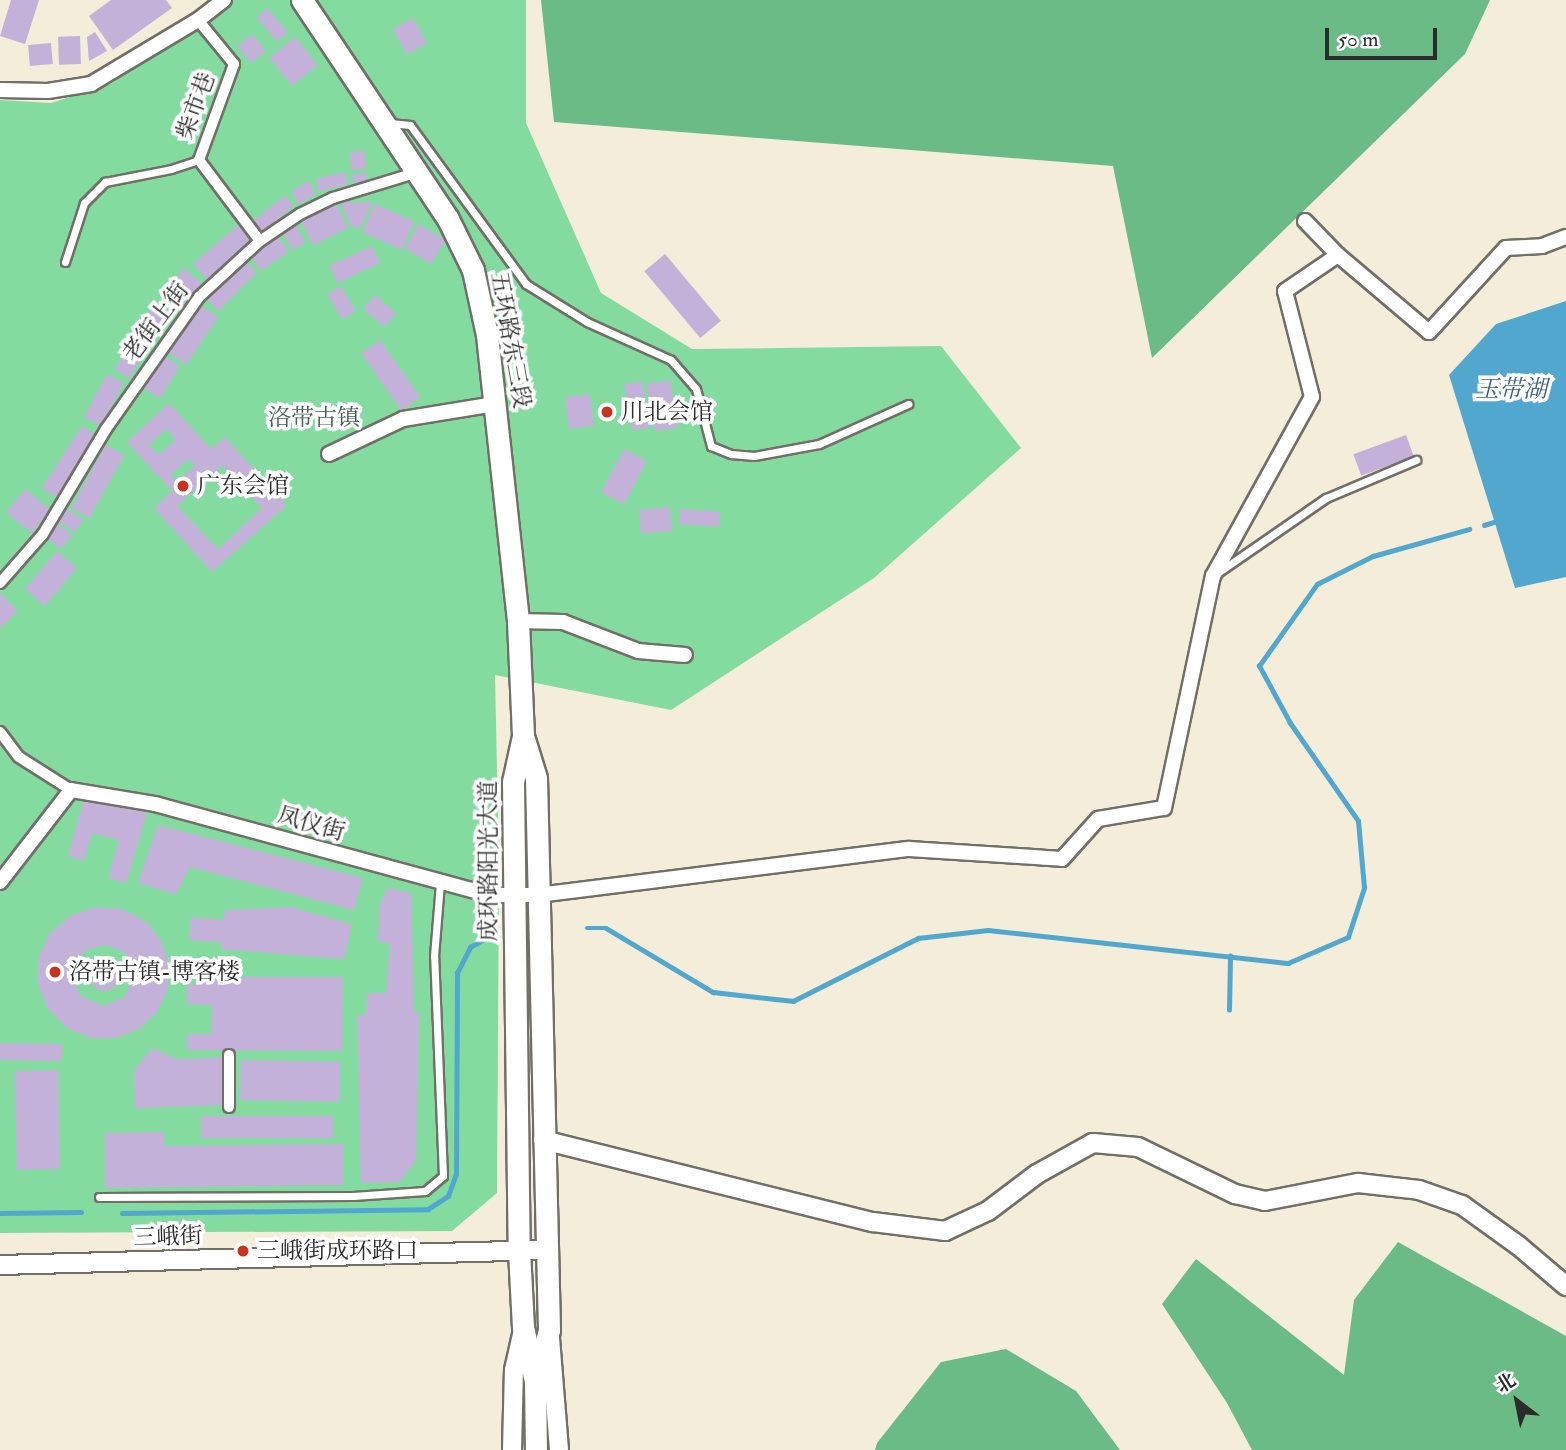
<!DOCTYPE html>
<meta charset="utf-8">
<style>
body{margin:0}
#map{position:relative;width:1566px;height:1450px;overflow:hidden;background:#f3edd9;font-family:"IM FELL Double Pica","Noto Serif SC",serif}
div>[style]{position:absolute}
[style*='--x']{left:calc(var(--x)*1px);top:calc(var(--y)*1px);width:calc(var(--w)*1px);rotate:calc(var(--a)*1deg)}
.green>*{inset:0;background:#83dba0}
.forest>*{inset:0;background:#6abb86}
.water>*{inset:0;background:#51a7ce}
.stream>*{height:4.5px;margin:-2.25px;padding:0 2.25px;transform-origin:2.25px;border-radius:2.25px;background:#51a7ce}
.building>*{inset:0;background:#c4b1da;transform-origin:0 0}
.roads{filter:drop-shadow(2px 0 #716f68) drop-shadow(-2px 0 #716f68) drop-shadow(0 2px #716f68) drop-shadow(0 -2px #716f68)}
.service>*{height:7px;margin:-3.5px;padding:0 3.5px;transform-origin:3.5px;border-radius:3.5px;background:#fff}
.pedestrian>*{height:10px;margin:-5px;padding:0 5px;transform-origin:5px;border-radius:5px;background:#fff}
.minor>*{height:14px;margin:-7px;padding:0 7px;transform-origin:7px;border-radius:7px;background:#fff}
.tertiary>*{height:18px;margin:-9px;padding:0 9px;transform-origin:9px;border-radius:9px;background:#fff}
.primary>*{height:21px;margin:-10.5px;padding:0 10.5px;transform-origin:10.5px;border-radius:10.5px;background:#fff}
.dots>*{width:19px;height:19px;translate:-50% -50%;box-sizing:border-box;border:4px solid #fff;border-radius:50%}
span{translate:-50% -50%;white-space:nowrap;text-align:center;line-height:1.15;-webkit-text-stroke:7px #fff;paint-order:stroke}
.street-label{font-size:23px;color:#2b2b2b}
.poi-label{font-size:23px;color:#2b2b2b}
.left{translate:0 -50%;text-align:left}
.park-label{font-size:23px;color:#45604e}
.water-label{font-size:24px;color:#3c6374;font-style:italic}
.north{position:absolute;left:1482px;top:1366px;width:70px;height:70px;-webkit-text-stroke:5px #fff;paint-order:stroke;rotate:328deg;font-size:19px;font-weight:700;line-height:28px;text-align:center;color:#2b2b2b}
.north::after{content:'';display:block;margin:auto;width:24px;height:32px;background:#2b2b2b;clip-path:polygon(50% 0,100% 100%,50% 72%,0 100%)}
.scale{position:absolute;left:1325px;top:28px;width:112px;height:32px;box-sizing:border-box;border:4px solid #2b2b2b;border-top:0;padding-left:9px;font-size:21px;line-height:24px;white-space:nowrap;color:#2b2b2b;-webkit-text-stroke:5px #fff;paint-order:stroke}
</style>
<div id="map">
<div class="green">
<div style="clip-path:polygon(230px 0,526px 0,526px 123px,601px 293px,692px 349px,941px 346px,1021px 448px,874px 578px,671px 710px,495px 675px,499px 866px,497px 1193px,452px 1231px,0 1233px,0 100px,51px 103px,111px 84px)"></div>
</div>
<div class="forest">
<div style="clip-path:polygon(541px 0,1490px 0,1465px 54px,1152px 358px,1113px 166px,554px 122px)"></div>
<div style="clip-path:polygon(1398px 1242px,1566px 1336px,1566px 1450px,1252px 1450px,1227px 1403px,1162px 1304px,1196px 1259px,1344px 1375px,1354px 1300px)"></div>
<div style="clip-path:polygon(1006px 1349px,1076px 1391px,1120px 1450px,875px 1450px,877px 1443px,941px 1362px)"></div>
</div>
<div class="water">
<div style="clip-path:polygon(1566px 301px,1566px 577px,1515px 588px,1449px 375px,1496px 324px)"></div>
</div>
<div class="stream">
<div style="--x:1484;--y:525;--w:17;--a:-17"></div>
<div style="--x:587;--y:928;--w:19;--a:0"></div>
<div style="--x:606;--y:928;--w:125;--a:30.9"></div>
<div style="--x:713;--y:992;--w:81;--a:6.4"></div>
<div style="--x:793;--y:1001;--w:140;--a:-26.7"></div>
<div style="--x:918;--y:938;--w:70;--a:-6.5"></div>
<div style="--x:988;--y:930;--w:302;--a:6.3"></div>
<div style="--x:1288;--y:963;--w:65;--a:-23.4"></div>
<div style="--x:1348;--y:937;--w:52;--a:-71.9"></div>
<div style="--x:1364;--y:888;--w:67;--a:-95.1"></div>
<div style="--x:1358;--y:821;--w:119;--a:-124.8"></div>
<div style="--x:1290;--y:723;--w:65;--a:-118.5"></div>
<div style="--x:1259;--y:666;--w:100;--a:-54.7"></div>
<div style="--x:1317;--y:584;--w:63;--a:-26.6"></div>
<div style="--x:1373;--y:556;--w:100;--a:-15.7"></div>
<div style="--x:1229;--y:1010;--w:54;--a:-88.9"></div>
<div style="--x:0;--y:1213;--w:81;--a:-0.7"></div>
<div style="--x:122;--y:1213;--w:306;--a:-0.7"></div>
<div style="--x:428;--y:1209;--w:24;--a:-33"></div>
<div style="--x:448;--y:1196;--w:23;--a:-70"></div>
<div style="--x:456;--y:1174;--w:201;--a:-89.7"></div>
<div style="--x:457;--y:973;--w:29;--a:-63"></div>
<div style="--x:470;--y:947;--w:25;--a:-29"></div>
</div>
<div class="building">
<div style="clip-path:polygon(11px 0,39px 0,25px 44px,0 36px)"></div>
<div style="clip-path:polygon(111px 0,166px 0,172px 8px,113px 50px,89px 16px)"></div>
<div style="left:267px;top:8px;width:32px;height:14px;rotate:49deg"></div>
<div style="left:413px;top:18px;width:29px;height:23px;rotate:61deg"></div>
<div style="clip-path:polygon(95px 32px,107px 51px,89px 61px,87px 37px)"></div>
<div style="left:252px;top:34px;width:22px;height:19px;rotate:51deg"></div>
<div style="left:80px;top:36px;width:28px;height:22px;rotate:88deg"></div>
<div style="left:295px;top:37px;width:36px;height:33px;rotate:51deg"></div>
<div style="left:51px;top:43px;width:21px;height:23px;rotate:85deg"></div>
<div style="left:365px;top:151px;width:18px;height:15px;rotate:87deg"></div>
<div style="left:345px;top:172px;width:13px;height:30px;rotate:77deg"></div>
<div style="clip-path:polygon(367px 173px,367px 182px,353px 182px,352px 174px)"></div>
<div style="left:308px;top:181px;width:15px;height:20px;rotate:58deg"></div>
<div style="left:285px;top:195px;width:14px;height:45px;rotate:51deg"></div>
<div style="left:335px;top:202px;width:29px;height:39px;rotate:63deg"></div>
<div style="clip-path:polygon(373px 202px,360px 228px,352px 227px,340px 203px)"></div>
<div style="left:375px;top:204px;width:43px;height:31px;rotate:24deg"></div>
<div style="left:239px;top:224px;width:21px;height:61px;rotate:49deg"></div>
<div style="left:295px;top:224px;width:21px;height:15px;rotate:59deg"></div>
<div style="left:419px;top:224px;width:31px;height:28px;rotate:31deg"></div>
<div style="left:278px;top:236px;width:19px;height:34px;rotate:55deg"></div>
<div style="left:372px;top:246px;width:19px;height:47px;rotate:65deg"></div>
<div style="left:665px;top:254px;width:87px;height:27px;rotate:50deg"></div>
<div style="left:244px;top:260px;width:18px;height:54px;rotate:45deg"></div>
<div style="left:184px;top:268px;width:23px;height:36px;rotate:40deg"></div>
<div style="left:341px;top:286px;width:29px;height:16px;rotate:59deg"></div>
<div style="left:375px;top:295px;width:28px;height:18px;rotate:41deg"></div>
<div style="left:156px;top:302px;width:21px;height:44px;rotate:35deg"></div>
<div style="left:200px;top:305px;width:22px;height:57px;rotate:34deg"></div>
<div style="left:380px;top:340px;width:70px;height:23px;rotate:55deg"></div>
<div style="left:130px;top:344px;width:17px;height:30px;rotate:31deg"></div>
<div style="left:164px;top:356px;width:19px;height:38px;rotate:32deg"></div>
<div style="left:107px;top:374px;width:19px;height:49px;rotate:28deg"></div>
<div style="left:670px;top:380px;width:48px;height:24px;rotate:80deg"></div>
<div style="left:642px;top:381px;width:47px;height:18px;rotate:80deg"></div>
<div style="left:590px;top:394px;width:32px;height:25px;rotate:83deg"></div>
<div style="clip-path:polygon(evenodd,169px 403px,211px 449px,225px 437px,287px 505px,212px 572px,154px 508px,172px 491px,127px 442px,169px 403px,166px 429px,176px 439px,158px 455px,149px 445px,166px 429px,169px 403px,189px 459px,195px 466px,177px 481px,171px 474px,189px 459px,169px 403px,222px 465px,262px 508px,218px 549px,177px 506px,222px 465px)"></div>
<div style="left:82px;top:426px;width:17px;height:74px;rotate:33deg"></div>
<div style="left:1406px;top:435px;width:23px;height:56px;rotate:70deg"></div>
<div style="left:106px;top:445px;width:21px;height:72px;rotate:29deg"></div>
<div style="left:624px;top:449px;width:26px;height:49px;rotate:28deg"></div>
<div style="left:25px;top:489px;width:33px;height:30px;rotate:39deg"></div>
<div style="left:670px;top:507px;width:24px;height:31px;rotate:85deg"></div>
<div style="left:68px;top:509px;width:19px;height:15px;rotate:36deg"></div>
<div style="left:680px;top:509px;width:40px;height:15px;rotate:4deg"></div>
<div style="left:58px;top:524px;width:18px;height:18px;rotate:38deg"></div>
<div style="left:57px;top:551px;width:26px;height:50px;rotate:40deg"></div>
<div style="clip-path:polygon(0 593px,18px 611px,0 628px)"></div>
<div style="clip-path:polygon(85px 796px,147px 813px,126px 883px,108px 878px,119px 840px,92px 833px,84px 861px,68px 856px)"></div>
<div style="clip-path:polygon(158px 825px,363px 878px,354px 910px,190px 867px,176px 894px,138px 883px)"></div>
<div style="clip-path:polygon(388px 888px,411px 893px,414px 1012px,419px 1012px,416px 1160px,400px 1182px,361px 1183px,357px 1015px,366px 1015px,367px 993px,386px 993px,390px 943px,378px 942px,379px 906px)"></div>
<div style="clip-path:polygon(evenodd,95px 907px,122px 909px,145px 921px,161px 940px,169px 963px,168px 989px,157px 1012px,139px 1029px,116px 1038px,90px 1038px,67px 1028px,48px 1009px,38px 985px,38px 958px,50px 933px,70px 916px,95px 907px,106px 945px,122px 951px,129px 958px,134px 973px,126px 996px,104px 1006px,81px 996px,73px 981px,73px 971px,76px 963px,88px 949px,106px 945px)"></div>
<div style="clip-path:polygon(290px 907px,352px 924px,344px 959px,221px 949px,221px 942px,189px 940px,191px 917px,224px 920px,225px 910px)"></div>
<div style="clip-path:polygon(100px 959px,110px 959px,121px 970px,118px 985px,109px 991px,98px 990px,90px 982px,96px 979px,107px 984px,114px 978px,110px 967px,101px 966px,96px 970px,91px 966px)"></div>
<div style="clip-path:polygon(208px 977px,343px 977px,342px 1051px,187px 1050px,187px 1034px,211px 1034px,212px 1005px,187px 1004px,187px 984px,208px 984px)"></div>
<div style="left:0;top:1043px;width:62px;height:17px;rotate:1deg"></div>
<div style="clip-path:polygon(152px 1048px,177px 1059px,225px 1057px,227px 1105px,135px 1108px,134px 1071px)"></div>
<div style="left:241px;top:1060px;width:99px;height:40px;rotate:1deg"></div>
<div style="left:58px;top:1070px;width:99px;height:43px;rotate:89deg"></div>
<div style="left:201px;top:1116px;width:132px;height:22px"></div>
<div style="clip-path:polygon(164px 1132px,164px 1146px,343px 1144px,343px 1185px,105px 1188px,105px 1133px)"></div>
</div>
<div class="roads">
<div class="service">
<div style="--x:390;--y:123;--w:20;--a:6"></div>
<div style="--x:410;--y:125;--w:197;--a:53.9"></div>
<div style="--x:526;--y:284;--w:72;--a:31.9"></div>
<div style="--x:587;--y:322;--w:92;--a:24.3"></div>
<div style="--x:671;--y:360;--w:38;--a:49"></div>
<div style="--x:696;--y:389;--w:59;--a:75.3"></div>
<div style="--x:711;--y:446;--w:22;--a:22"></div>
<div style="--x:731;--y:454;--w:23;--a:5"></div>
<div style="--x:754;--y:456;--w:66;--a:-10.5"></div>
<div style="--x:819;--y:444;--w:98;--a:-24.2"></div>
<div style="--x:65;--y:262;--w:62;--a:-72.1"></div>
<div style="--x:84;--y:203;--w:30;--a:-45"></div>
<div style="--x:105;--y:182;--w:67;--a:-11.1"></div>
<div style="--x:171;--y:169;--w:29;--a:-18"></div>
<div style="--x:1219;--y:572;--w:130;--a:-34.7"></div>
<div style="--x:1326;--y:498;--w:98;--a:-22.9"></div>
<div style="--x:99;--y:1197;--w:254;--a:-0.2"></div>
<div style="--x:353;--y:1196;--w:72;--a:-4"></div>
<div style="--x:425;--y:1191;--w:23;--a:-40"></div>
<div style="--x:443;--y:1176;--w:220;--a:-92.3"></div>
<div style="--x:434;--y:956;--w:73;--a:-85.3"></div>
</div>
<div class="pedestrian">
<div style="--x:198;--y:20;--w:57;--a:50.7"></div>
<div style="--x:234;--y:64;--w:102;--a:110"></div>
<div style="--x:199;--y:160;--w:101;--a:53"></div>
<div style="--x:0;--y:583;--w:65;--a:-48.7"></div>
<div style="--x:43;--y:534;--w:122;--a:-59"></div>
<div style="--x:106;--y:429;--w:161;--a:-54.8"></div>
<div style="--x:199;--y:297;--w:83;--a:-42.6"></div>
<div style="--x:260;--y:241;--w:48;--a:-34"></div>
<div style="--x:300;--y:214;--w:37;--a:-26"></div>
<div style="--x:333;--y:198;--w:89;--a:-17"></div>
<div style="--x:0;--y:732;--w:31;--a:53"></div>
<div style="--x:19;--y:757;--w:62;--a:32.4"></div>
<div style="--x:229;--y:1107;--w:52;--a:-90"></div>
</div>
<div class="minor">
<div style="--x:0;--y:90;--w:48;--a:1.2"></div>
<div style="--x:48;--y:91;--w:44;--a:-9.2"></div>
<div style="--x:91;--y:84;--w:125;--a:-30.9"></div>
<div style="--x:198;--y:20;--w:33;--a:-38"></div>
<div style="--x:1305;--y:221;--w:47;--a:45.9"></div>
<div style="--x:1338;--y:255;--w:119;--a:40.2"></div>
<div style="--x:1429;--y:332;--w:114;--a:-47.5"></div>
<div style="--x:1506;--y:248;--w:36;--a:-3"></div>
<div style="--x:1542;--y:246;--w:26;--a:-21"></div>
<div style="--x:329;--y:454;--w:82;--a:-25.3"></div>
<div style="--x:403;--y:419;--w:93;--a:-9.3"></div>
<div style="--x:518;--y:621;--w:45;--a:1.3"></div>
<div style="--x:563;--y:622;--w:80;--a:21.1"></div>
<div style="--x:638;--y:651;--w:47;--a:4.9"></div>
<div style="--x:0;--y:882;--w:116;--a:-52.3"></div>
<div style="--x:71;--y:790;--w:85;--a:9.5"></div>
<div style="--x:155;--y:804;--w:346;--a:15.2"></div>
<div style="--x:489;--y:895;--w:49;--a:0"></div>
<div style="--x:538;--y:895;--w:374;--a:-7.1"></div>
<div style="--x:909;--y:849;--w:153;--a:3.7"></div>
<div style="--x:1062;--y:859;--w:54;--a:-48"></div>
<div style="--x:1098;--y:819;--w:67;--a:-9.5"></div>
<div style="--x:1164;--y:808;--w:237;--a:-78.1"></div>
<div style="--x:1213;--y:576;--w:205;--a:-61.1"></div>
<div style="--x:1312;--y:397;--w:109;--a:-104.3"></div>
<div style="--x:1285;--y:291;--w:64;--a:-34.2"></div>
</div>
<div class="tertiary">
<div style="--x:543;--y:1140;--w:340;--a:14"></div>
<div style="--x:873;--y:1222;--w:73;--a:7.1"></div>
<div style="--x:945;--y:1231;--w:47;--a:-24.9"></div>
<div style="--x:988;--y:1211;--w:61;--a:-37.1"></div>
<div style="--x:1037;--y:1174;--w:64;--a:-29"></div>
<div style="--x:1093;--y:1143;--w:45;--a:5.1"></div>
<div style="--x:1138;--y:1147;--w:108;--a:25.9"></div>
<div style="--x:1235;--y:1194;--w:31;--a:13"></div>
<div style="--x:1265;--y:1201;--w:95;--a:-11"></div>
<div style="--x:1358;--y:1183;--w:61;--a:6.5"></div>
<div style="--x:1419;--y:1190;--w:46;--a:19.2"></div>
<div style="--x:1462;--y:1205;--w:70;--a:35.7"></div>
<div style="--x:1519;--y:1246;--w:62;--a:40.4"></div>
<div style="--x:0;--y:1265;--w:547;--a:-1.57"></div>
<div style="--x:550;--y:1338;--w:112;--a:85.4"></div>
<div style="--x:512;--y:1450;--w:80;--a:-88.6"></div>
<div style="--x:514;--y:1370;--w:41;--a:-77.3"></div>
</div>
<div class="primary">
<div style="--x:302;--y:0;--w:263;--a:56.3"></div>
<div style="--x:448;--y:219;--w:57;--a:63.9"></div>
<div style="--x:473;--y:270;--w:66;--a:77.8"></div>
<div style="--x:487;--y:335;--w:288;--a:83.8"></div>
<div style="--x:518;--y:621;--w:115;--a:87.5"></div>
<div style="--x:523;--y:736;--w:47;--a:102.3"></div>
<div style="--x:513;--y:782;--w:469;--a:89.3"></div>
<div style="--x:519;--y:1251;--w:76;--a:87"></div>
<div style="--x:523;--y:1327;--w:55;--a:77.5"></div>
<div style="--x:535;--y:1381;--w:69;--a:89.2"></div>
<div style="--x:524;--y:739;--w:41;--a:72.9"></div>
<div style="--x:536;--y:778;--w:552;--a:88.65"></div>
<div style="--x:549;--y:1330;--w:48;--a:104.6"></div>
</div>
</div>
<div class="dots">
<div style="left:607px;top:412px;background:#c8321e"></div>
<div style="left:183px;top:486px;background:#c8321e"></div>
<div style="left:55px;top:972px;background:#c8321e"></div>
<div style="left:243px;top:1251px;background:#c8321e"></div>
</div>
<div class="street-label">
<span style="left:196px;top:106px;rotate:-70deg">柴市巷</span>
<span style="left:156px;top:322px;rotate:-53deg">老街上街</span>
<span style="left:510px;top:340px;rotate:80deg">五环路东三段</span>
<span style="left:311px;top:824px;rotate:16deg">凤仪街</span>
<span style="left:489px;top:861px;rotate:-90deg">成环路阳光大道</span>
<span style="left:168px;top:1237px;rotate:-2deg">三峨街</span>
</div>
<div class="poi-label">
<span class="left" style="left:621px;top:412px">川北会馆</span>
<span class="left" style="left:197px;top:486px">广东会馆</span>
<span class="left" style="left:69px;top:972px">洛带古镇-博客楼</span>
<span class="left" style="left:257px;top:1251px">三峨街成环路口</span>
</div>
<div class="park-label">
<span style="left:314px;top:418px">洛带古镇</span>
</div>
<div class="water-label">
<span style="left:1511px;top:390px">玉带湖</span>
</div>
<div class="north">北</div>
<div class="scale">50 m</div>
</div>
